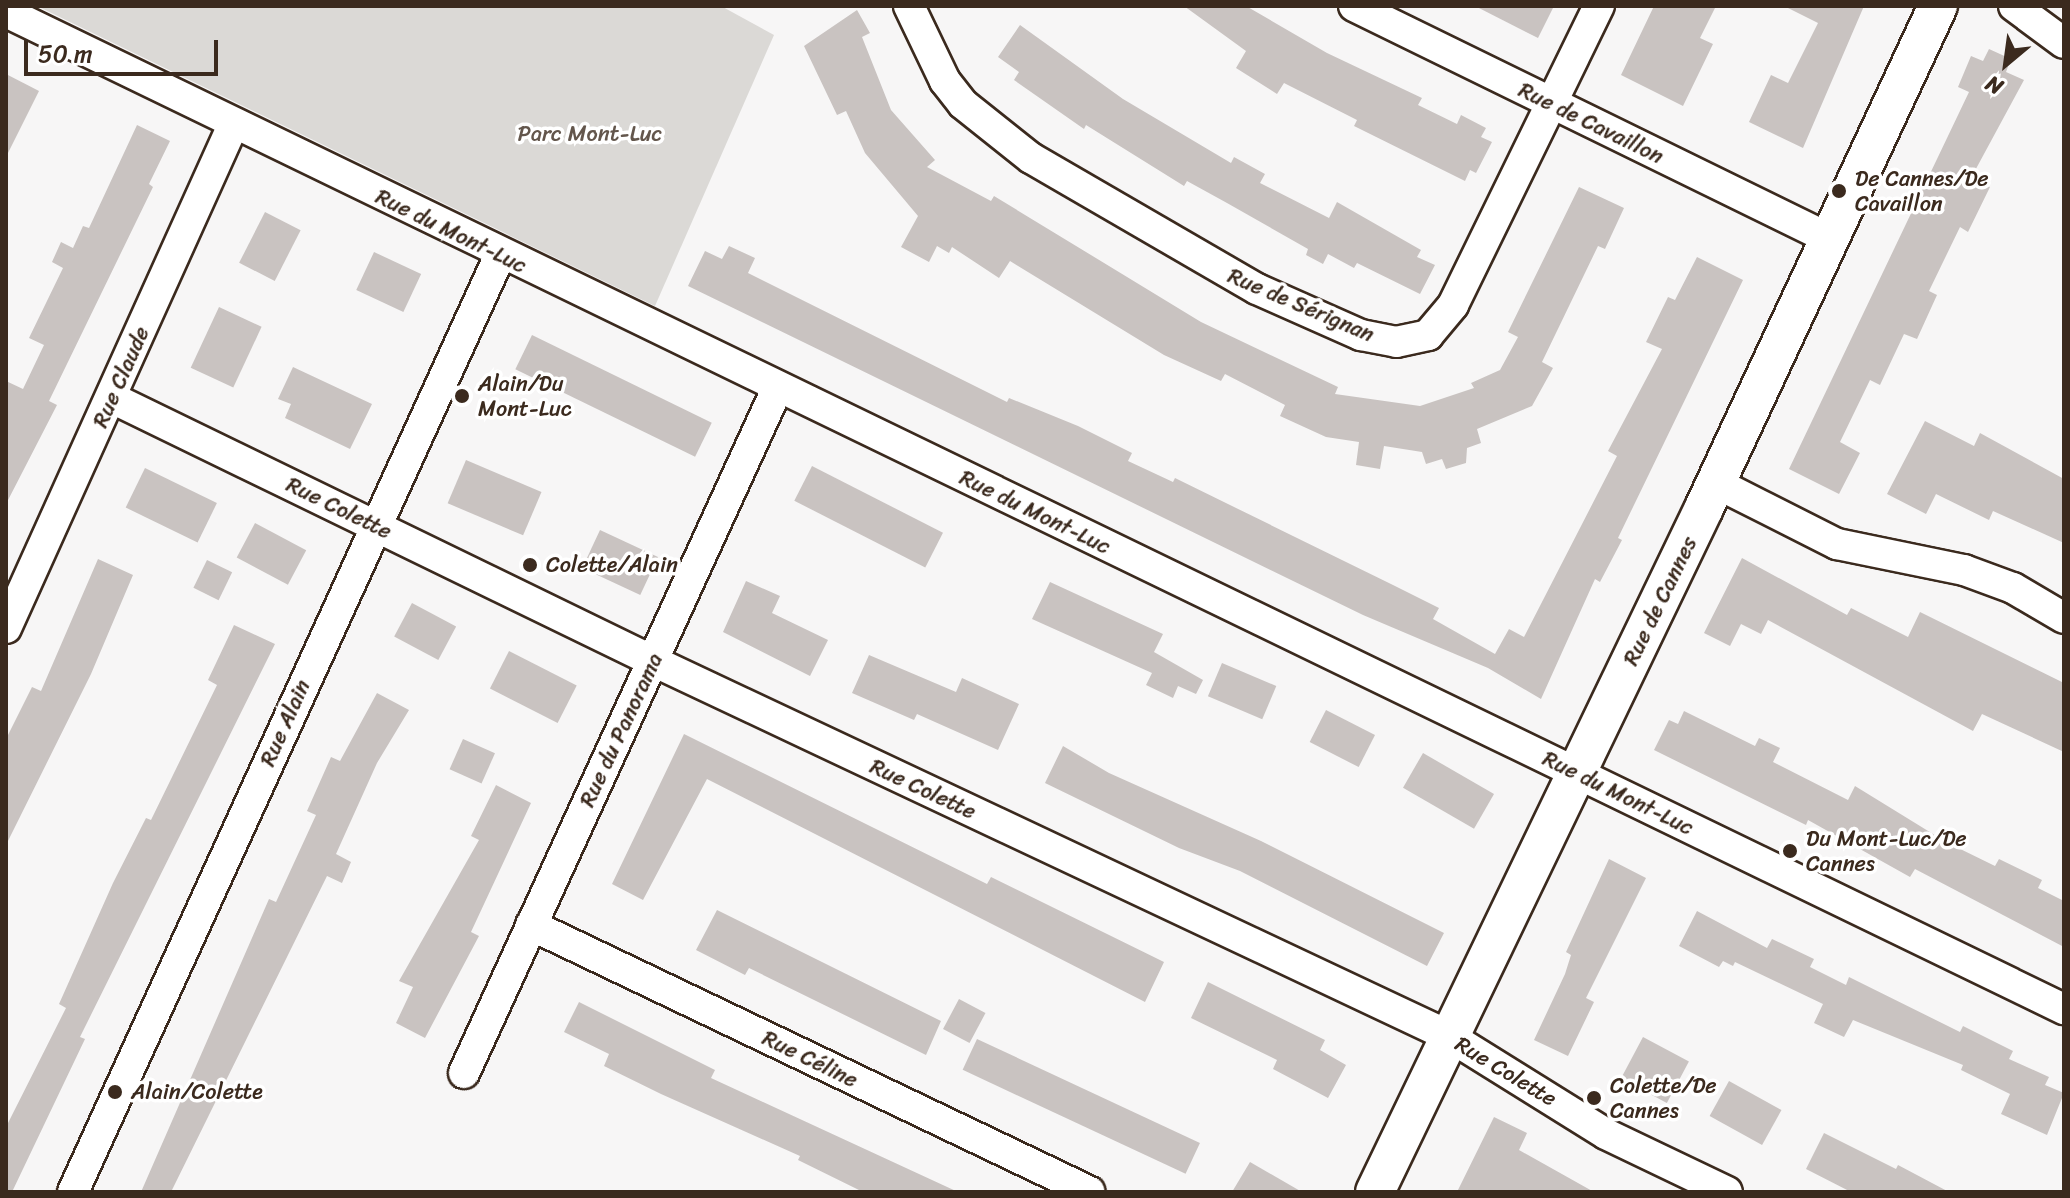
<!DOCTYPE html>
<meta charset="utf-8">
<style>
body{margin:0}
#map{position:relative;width:2070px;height:1198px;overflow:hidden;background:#f7f6f6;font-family:Sriracha,sans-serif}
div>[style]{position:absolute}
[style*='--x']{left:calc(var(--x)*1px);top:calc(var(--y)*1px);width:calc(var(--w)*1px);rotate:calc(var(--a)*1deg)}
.green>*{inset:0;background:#dbd9d6}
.building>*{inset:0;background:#c9c3c1;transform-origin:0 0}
.roads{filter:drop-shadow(2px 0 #3b2a1e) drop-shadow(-2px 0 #3b2a1e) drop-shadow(0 2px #3b2a1e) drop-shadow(0 -2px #3b2a1e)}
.minor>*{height:30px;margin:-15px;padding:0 15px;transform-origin:15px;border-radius:15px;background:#fff}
.tertiary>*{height:38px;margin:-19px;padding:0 19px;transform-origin:19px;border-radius:19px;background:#fff}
.dots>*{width:22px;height:22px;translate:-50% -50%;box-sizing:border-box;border:4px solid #fff;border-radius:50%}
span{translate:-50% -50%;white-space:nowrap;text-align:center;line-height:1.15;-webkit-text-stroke:7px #fff;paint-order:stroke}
.street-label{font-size:22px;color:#3b2a1e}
.park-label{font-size:22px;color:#63564c}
.poi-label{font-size:22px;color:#3b2a1e}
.left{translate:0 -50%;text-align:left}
.frame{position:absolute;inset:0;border:8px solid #3b2a1e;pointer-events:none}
.north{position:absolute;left:1966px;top:24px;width:80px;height:80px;-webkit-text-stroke:6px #fff;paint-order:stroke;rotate:209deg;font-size:22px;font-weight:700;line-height:32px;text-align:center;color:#3b2a1e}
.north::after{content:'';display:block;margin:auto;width:28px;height:36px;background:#3b2a1e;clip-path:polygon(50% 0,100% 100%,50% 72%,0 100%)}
.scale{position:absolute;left:24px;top:40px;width:194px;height:36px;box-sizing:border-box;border:4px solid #3b2a1e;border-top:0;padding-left:10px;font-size:24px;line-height:28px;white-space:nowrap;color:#3b2a1e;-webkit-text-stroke:6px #fff;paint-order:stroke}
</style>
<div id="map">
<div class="green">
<div style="clip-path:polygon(37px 6px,721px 6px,774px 35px,655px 306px)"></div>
</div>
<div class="building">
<div style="clip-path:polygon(1184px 6px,1246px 6px,1327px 53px,1422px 98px,1418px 105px,1457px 124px,1461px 115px,1486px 128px,1481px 137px,1492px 142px,1476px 173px,1470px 170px,1465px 181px,1354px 126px,1357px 120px,1284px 83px,1277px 94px,1236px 68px,1246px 51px)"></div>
<div style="clip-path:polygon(1475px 6px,1554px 6px,1538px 38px)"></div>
<div style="clip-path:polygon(1654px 6px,1716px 6px,1700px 38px,1713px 44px,1683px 106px,1621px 75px)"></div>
<div style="clip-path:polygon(1784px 6px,1864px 6px,1803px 148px,1749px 122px,1771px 75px,1788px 83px,1818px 23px)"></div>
<div style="clip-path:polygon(857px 10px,870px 33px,862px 37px,891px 110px,935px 160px,927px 167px,991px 201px,994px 196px,1201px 322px,1338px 387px,1335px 394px,1420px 406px,1474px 388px,1471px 383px,1500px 370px,1518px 337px,1508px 332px,1579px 187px,1624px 208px,1605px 249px,1598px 246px,1542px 362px,1553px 368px,1532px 406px,1477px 429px,1481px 443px,1467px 448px,1466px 463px,1446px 469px,1442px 459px,1426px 464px,1422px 452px,1384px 446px,1380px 469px,1356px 465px,1359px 442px,1326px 437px,1280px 416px,1285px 405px,1225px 374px,1221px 381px,1164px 355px,1010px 261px,999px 278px,952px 247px,949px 253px,937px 246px,929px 262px,901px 247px,918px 216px,865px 153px,846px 111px,837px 115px,804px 46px)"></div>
<div style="clip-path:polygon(1020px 25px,1123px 99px,1231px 163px,1234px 157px,1265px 174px,1260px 183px,1329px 218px,1337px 202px,1421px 250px,1417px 257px,1435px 265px,1420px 294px,1357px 263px,1354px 268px,1328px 254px,1323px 264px,1306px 255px,1308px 249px,1227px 203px,1187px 181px,1184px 186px,1086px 125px,1084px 129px,1014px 80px,1019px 72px,998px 57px)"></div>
<div style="clip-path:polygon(1989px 49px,2011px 59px,2006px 72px,2024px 80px,1971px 178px,1990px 187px,1968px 232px,1960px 227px,1929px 291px,1937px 295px,1917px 339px,1904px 334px,1880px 385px,1870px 380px,1840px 442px,1860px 453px,1839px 494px,1789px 469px,1969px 92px,1958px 87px,1971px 56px,1983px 61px)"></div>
<div style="clip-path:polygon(6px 74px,39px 91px,6px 157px)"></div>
<div style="clip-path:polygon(137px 125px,170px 141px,149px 184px,153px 187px,49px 401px,57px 405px,6px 504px,6px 381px,23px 389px,44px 345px,29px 338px,63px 268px,52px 262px,61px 242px,73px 248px,83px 226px,89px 228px)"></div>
<div style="left:265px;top:212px;width:40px;height:57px;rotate:27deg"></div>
<div style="clip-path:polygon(729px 246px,755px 258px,748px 273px,1007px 402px,1009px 398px,1078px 426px,1132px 453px,1128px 461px,1173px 482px,1175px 478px,1393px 585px,1439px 608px,1433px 619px,1495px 654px,1509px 629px,1524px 637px,1617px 456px,1608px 451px,1662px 349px,1646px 342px,1668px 297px,1675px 300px,1697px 257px,1743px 280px,1618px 538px,1622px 540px,1600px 582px,1595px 579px,1541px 699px,1488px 668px,1363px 615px,688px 286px,705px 251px,722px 259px)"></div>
<div style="left:374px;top:252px;width:52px;height:42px;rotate:25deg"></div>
<div style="left:219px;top:307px;width:47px;height:67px;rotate:25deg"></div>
<div style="left:532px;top:335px;width:200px;height:38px;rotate:26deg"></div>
<div style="clip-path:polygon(293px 367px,372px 404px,350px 449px,285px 418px,291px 404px,278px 399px)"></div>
<div style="clip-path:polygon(1925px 421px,1974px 446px,1980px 433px,2064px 479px,2064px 543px,1993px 511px,1989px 520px,1936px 494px,1926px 514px,1887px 494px)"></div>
<div style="left:466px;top:460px;width:82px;height:47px;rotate:23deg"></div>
<div style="left:812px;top:466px;width:147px;height:39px;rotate:27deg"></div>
<div style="left:145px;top:468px;width:80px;height:44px;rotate:26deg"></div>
<div style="left:255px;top:523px;width:58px;height:39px;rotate:28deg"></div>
<div style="left:600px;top:530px;width:64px;height:42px;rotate:25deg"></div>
<div style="clip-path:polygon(1742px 558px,1847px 615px,1851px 608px,1908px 637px,1920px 612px,2064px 683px,2064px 752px,1982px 714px,1973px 731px,1768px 620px,1761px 634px,1741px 624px,1730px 646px,1704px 633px)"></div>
<div style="clip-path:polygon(98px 559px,133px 575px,91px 674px,6px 845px,6px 739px,32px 687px,41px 691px)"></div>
<div style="left:207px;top:560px;width:28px;height:31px;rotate:26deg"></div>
<div style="clip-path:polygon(746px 581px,780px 596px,772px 613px,828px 640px,810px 676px,723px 632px)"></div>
<div style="clip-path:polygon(1050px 582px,1163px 634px,1154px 652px,1203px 680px,1196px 694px,1178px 686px,1173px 698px,1146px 685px,1152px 673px,1032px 619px)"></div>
<div style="left:412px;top:603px;width:50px;height:38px;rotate:28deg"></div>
<div style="clip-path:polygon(234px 625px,275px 644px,80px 1037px,85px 1039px,12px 1192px,6px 1192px,6px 1127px,66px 1008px,59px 1004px,113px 883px,146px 818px,151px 820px,217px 685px,208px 680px)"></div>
<div style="left:509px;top:651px;width:76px;height:42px;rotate:27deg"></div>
<div style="clip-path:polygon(869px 655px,956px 692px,962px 678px,1019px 704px,998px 750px,917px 714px,914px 720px,852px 693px)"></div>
<div style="left:1222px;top:663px;width:59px;height:36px;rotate:23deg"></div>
<div style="clip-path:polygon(377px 693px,409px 710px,377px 763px,336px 854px,351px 862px,342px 883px,327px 876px,171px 1192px,141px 1192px,269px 899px,276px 902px,316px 815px,307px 811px,331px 757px,340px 761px)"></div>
<div style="left:1326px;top:710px;width:55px;height:36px;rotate:27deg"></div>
<div style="clip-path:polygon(1684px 711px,1755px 746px,1759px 738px,1780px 748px,1773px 762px,1848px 800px,1855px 786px,1946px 842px,1995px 866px,1999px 859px,2042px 880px,2038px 888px,2064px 901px,2064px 947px,1915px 869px,1910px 877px,1808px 820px,1806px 825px,1654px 750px,1669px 720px,1678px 724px)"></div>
<div style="clip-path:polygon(684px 734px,987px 884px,991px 877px,1164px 962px,1145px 1002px,707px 779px,643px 900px,612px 884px)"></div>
<div style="left:463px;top:739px;width:35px;height:33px;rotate:24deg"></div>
<div style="clip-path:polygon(1063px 746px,1109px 773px,1261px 841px,1444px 933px,1427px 966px,1240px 871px,1179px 848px,1045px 783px)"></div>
<div style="left:1423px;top:753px;width:82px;height:40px;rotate:30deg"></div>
<div style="clip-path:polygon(496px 785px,531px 803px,471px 932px,479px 936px,425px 1038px,396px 1023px,413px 987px,399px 981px,479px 840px,471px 836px)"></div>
<div style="clip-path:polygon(1609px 859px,1646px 878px,1586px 998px,1594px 1002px,1568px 1056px,1534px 1040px,1565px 974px,1571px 955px,1566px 952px)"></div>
<div style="clip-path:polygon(717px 910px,941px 1021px,926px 1055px,749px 968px,745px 975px,696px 950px)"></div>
<div style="clip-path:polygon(1697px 911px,1767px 948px,1772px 939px,1814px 959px,1810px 967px,1846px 985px,1849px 977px,1960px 1032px,1963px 1026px,2013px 1051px,2009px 1059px,2049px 1077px,2045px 1085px,2064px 1093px,2047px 1135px,2001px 1114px,2010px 1094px,1961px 1070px,1963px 1065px,1853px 1020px,1844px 1037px,1814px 1023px,1823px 1004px,1735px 962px,1733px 966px,1723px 961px,1719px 967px,1679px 946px)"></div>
<div style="clip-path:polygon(1208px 982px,1325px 1040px,1320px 1050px,1346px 1065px,1328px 1098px,1273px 1069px,1277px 1060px,1191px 1018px)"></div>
<div style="left:959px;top:999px;width:30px;height:34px;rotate:28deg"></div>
<div style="clip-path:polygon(579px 1002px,715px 1070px,711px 1078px,958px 1192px,863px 1192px,798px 1160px,800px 1156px,661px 1094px,604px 1066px,609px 1054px,564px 1032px)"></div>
<div style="left:1643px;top:1037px;width:52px;height:47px;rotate:28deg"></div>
<div style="left:977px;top:1039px;width:246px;height:34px;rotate:25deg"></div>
<div style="left:1729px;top:1081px;width:60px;height:40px;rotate:29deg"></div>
<div style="clip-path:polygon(1494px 1117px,1527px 1133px,1519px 1150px,1594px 1192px,1457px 1192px)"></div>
<div style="clip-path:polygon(1824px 1133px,1896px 1169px,1898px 1165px,1949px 1192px,1851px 1192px,1806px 1169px)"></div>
<div style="clip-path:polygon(1250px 1162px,1302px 1192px,1232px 1192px)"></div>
</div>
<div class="roads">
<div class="minor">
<div style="--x:909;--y:6;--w:83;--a:64.4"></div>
<div style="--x:945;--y:81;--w:29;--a:52"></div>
<div style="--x:963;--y:104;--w:87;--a:38.5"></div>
<div style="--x:1031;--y:158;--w:261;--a:30.1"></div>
<div style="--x:1257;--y:289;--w:114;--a:23.9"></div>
<div style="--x:1361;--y:335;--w:36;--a:11"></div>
<div style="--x:1396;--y:342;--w:33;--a:-12"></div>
<div style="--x:1428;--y:335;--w:39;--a:-50"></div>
<div style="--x:1453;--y:305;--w:333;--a:-64"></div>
<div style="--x:1354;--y:6;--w:530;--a:26.08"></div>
<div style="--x:2014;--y:6;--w:62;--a:36.5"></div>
<div style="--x:6;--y:12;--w:2287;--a:25.85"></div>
<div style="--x:112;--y:398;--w:602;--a:25.93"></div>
<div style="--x:653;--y:661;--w:878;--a:25.22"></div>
<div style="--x:1447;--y:1035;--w:187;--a:31.9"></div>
<div style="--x:1606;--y:1134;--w:134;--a:25.6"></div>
<div style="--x:1716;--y:483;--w:136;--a:26.8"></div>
<div style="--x:1837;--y:544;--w:130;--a:11.6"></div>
<div style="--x:1964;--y:570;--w:52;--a:20.2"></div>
<div style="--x:2013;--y:588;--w:59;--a:30.5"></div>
<div style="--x:6;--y:628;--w:552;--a:-65.71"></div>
<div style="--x:531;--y:925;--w:619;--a:25.53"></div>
<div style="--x:464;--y:1073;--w:754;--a:-65.41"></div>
<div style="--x:73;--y:1192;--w:1030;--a:-65.5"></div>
</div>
<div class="tertiary">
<div style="--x:1375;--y:1192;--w:759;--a:-64.31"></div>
<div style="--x:1704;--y:508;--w:554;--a:-65.01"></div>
</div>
</div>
<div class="dots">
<div style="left:1839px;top:191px;background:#3b2a1e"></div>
<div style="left:462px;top:396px;background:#3b2a1e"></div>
<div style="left:530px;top:565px;background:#3b2a1e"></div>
<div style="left:1790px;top:851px;background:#3b2a1e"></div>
<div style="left:115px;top:1092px;background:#3b2a1e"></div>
<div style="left:1594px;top:1098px;background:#3b2a1e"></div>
</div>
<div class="street-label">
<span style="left:1591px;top:123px;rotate:26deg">Rue de Cavaillon</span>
<span style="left:451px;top:231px;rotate:26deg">Rue du Mont-Luc</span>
<span style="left:1301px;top:305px;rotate:23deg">Rue de Sérignan</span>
<span style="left:121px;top:377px;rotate:-66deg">Rue Claude</span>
<span style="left:339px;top:508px;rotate:26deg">Rue Colette</span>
<span style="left:1035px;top:512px;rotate:26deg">Rue du Mont-Luc</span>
<span style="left:1660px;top:601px;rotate:-64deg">Rue de Cannes</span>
<span style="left:285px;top:723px;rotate:-66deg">Rue Alain</span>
<span style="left:621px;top:730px;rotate:-65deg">Rue du Panorama</span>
<span style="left:923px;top:789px;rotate:25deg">Rue Colette</span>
<span style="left:1618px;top:793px;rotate:26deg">Rue du Mont-Luc</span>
<span style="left:810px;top:1059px;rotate:26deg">Rue Céline</span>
<span style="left:1506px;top:1071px;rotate:31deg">Rue Colette</span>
</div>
<div class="park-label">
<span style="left:590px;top:134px">Parc Mont-Luc</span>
</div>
<div class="poi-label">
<span class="left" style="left:1855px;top:191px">De Cannes/De<br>Cavaillon</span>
<span class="left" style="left:478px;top:396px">Alain/Du<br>Mont-Luc</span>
<span class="left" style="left:546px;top:565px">Colette/Alain</span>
<span class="left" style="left:1806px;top:851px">Du Mont-Luc/De<br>Cannes</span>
<span class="left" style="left:1610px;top:1098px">Colette/De<br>Cannes</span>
<span class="left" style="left:131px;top:1092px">Alain/Colette</span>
</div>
<div class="frame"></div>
<div class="north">N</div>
<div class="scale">50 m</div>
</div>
